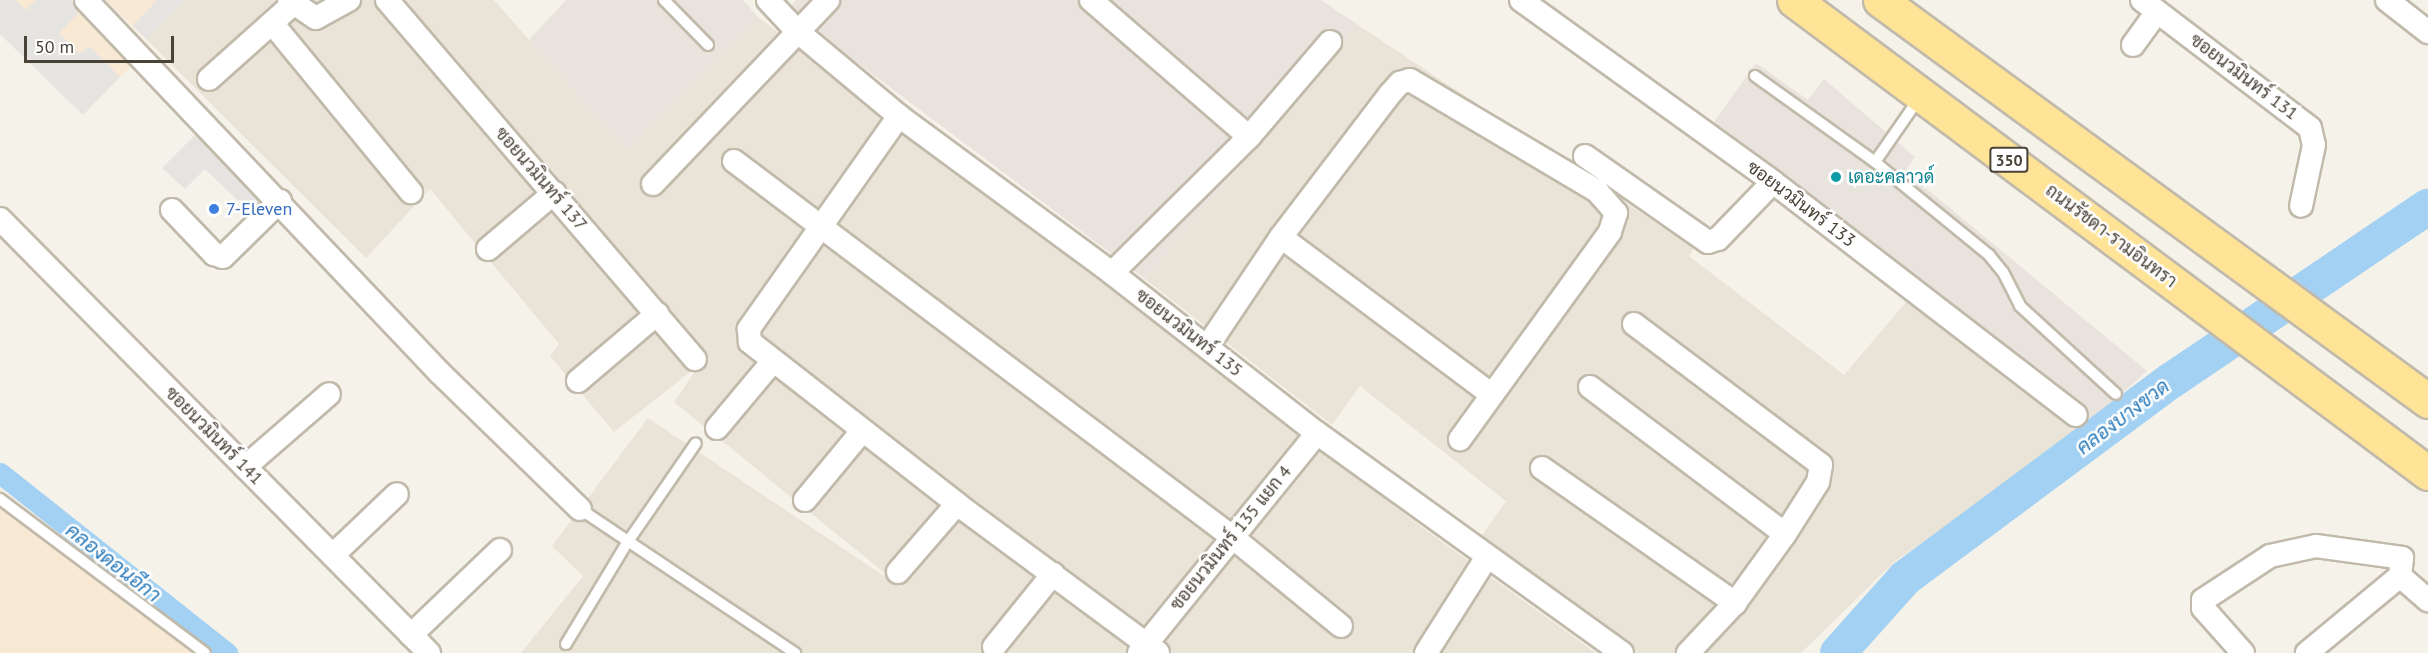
<!DOCTYPE html>
<meta charset="utf-8">
<style>
body{margin:0}
#map{position:relative;width:2428px;height:653px;overflow:hidden;background:#f5f2e9;font-family:"PT Sans",Sarabun,sans-serif}
div>[style]{position:absolute}
[style*='--x']{left:calc(var(--x)*1px);top:calc(var(--y)*1px);width:calc(var(--w)*1px);rotate:calc(var(--a)*1deg)}
.residential>*{inset:0;background:#e9e4d7}
.commercial>*{inset:0;background:#f7e9d4}
.industrial>*{inset:0;background:#e8e3dd}
.parking>*{inset:0;background:#e6e4e1}
.canal>*{height:21px;margin:-10.5px;padding:0 10.5px;transform-origin:10.5px;border-radius:10.5px;background:#a3d1f3}
.river>*{height:36px;margin:-18px;padding:0 18px;transform-origin:18px;border-radius:18px;background:#a3d1f3}
.roads{filter:drop-shadow(2px 0 #c1baab) drop-shadow(-2px 0 #c1baab) drop-shadow(0 2px #c1baab) drop-shadow(0 -2px #c1baab)}
.lane>*{height:10px;margin:-5px;padding:0 5px;transform-origin:5px;border-radius:5px;background:#fff}
.street>*{height:22px;margin:-11px;padding:0 11px;transform-origin:11px;border-radius:11px;background:#fff}
.primary>*{height:33px;margin:-16.5px;padding:0 16.5px;transform-origin:16.5px;border-radius:16.5px;background:#ffe498}
.dots>*{width:16px;height:16px;translate:-50% -50%;box-sizing:border-box;border:3px solid #fff;border-radius:50%}
span{translate:-50% -50%;white-space:nowrap;text-align:center;line-height:1.15;-webkit-text-stroke:5px #fff;paint-order:stroke}
.shield-label span{padding:2px 4px;background:#fff;border:2px solid;border-radius:4px;-webkit-text-stroke-width:0}
.shield-label{font-size:16px;color:#494237;font-weight:700}
.street-label{font-size:18px;color:#494237}
.culture-label{font-size:18px;color:#0d838f}
.left{translate:0 -50%;text-align:left}
.shop-label{font-size:18px;color:#366cbe}
.water-label{font-size:20px;color:#2b7bba;font-style:italic}
.scale{position:absolute;left:24px;top:36px;width:150px;height:27px;box-sizing:border-box;border:3px solid #494237;border-top:0;padding-left:8px;font-size:18px;line-height:21px;white-space:nowrap;color:#494237;-webkit-text-stroke:4px #fff;paint-order:stroke}
</style>
<div id="map">
<div class="residential">
<div style="clip-path:polygon(184px 0,494px 0,626px 151px,758px 17px,1423px 528px,1596px 653px,521px 653px,583px 576px,552px 546px,648px 418px,908px 592px,674px 402px,700px 364px,614px 432px,550px 356px,559px 344px,430px 189px,366px 258px,146px 39px)"></div>
<div style="clip-path:polygon(1358px 25px,1694px 248px,1689px 256px,1844px 375px,1911px 296px,2088px 427px,1894px 562px,1801px 653px,1634px 653px,1478px 541px,1506px 501px,1360px 386px,1332px 425px,1145px 279px)"></div>
</div>
<div class="commercial">
<div style="clip-path:polygon(0 0,71px 0,134px 63px,83px 115px,0 34px)"></div>
<div style="clip-path:polygon(106px 0,184px 0,146px 39px)"></div>
<div style="clip-path:polygon(0 489px,212px 653px,0 653px)"></div>
</div>
<div class="industrial">
<div style="clip-path:polygon(566px 0,743px 0,758px 17px,626px 151px,529px 40px)"></div>
<div style="clip-path:polygon(796px 0,1321px 0,1358px 25px,1145px 279px,787px 10px)"></div>
<div style="clip-path:polygon(1756px 63px,1808px 100px,1824px 79px,1915px 157px,1905px 171px,2147px 371px,2092px 419px,1708px 130px)"></div>
</div>
<div class="parking">
<div style="clip-path:polygon(0 0,15px 0,26px 10px,36px 0,71px 0,81px 10px,59px 33px,80px 54px,89px 46px,120px 77px,83px 115px,0 34px)"></div>
<div style="clip-path:polygon(157px 0,185px 0,146px 39px,133px 26px)"></div>
<div style="clip-path:polygon(199px 131px,270px 200px,254px 216px,205px 169px,185px 189px,162px 168px)"></div>
</div>
<div class="canal">
<div style="--x:0;--y:473;--w:290;--a:38.4"></div>
</div>
<div class="river">
<div style="--x:1838;--y:653;--w:101;--a:-48.2"></div>
<div style="--x:1905;--y:578;--w:332;--a:-36.6"></div>
<div style="--x:2172;--y:380;--w:309;--a:-34.1"></div>
</div>
<div class="roads">
<div class="lane">
<div style="--x:664;--y:0;--w:63;--a:45.6"></div>
<div style="--x:1755;--y:76;--w:148;--a:35.6"></div>
<div style="--x:1920;--y:97;--w:79;--a:124.7"></div>
<div style="--x:1875;--y:162;--w:147;--a:39.2"></div>
<div style="--x:1989;--y:255;--w:22;--a:51"></div>
<div style="--x:2003;--y:272;--w:38;--a:63"></div>
<div style="--x:2020;--y:306;--w:130;--a:42.5"></div>
<div style="--x:0;--y:499;--w:256;--a:36.9"></div>
<div style="--x:580;--y:509;--w:259;--a:33.8"></div>
<div style="--x:566;--y:644;--w:118;--a:-58.9"></div>
<div style="--x:627;--y:543;--w:121;--a:-55.4"></div>
</div>
<div class="street">
<div style="--x:86;--y:0;--w:514;--a:46.5"></div>
<div style="--x:440;--y:373;--w:195;--a:44.2"></div>
<div style="--x:289;--y:0;--w:32;--a:34"></div>
<div style="--x:316;--y:18;--w:38;--a:-29"></div>
<div style="--x:387;--y:0;--w:473;--a:49.4"></div>
<div style="--x:768;--y:0;--w:42;--a:46.9"></div>
<div style="--x:797;--y:31;--w:133;--a:39.8"></div>
<div style="--x:899;--y:116;--w:265;--a:36.4"></div>
<div style="--x:1112;--y:273;--w:260;--a:38"></div>
<div style="--x:1317;--y:433;--w:376;--a:35.8"></div>
<div style="--x:1091;--y:0;--w:209;--a:40.9"></div>
<div style="--x:1521;--y:0;--w:311;--a:35.8"></div>
<div style="--x:1773;--y:182;--w:382;--a:37.6"></div>
<div style="--x:2142;--y:0;--w:211;--a:37.3"></div>
<div style="--x:2310;--y:128;--w:17;--a:77"></div>
<div style="--x:2314;--y:145;--w:62;--a:102"></div>
<div style="--x:2387;--y:0;--w:52;--a:38"></div>
<div style="--x:272;--y:23;--w:219;--a:50.6"></div>
<div style="--x:2133;--y:45;--w:41;--a:-54"></div>
<div style="--x:209;--y:79;--w:113;--a:-41.8"></div>
<div style="--x:899;--y:116;--w:261;--a:125.2"></div>
<div style="--x:749;--y:329;--w:13;--a:86"></div>
<div style="--x:750;--y:342;--w:263;--a:38"></div>
<div style="--x:957;--y:504;--w:250;--a:36.5"></div>
<div style="--x:1585;--y:156;--w:150;--a:35"></div>
<div style="--x:1708;--y:242;--w:10;--a:-17"></div>
<div style="--x:1718;--y:239;--w:79;--a:-46"></div>
<div style="--x:734;--y:161;--w:623;--a:37.04"></div>
<div style="--x:1231;--y:536;--w:142;--a:39.3"></div>
<div style="--x:653;--y:184;--w:254;--a:-46.4"></div>
<div style="--x:172;--y:210;--w:61;--a:46.3"></div>
<div style="--x:214;--y:254;--w:9;--a:18"></div>
<div style="--x:223;--y:257;--w:80;--a:-44.5"></div>
<div style="--x:0;--y:219;--w:610;--a:45.33"></div>
<div style="--x:1281;--y:237;--w:262;--a:36.8"></div>
<div style="--x:488;--y:249;--w:87;--a:-40.3"></div>
<div style="--x:1112;--y:273;--w:193;--a:-44.8"></div>
<div style="--x:1249;--y:137;--w:125;--a:-49.5"></div>
<div style="--x:1634;--y:324;--w:234;--a:37"></div>
<div style="--x:1821;--y:465;--w:17;--a:100"></div>
<div style="--x:1818;--y:482;--w:62;--a:122.4"></div>
<div style="--x:1785;--y:534;--w:85;--a:125.9"></div>
<div style="--x:1735;--y:603;--w:69;--a:133.2"></div>
<div style="--x:1207;--y:347;--w:133;--a:-56.1"></div>
<div style="--x:1281;--y:237;--w:180;--a:-52.7"></div>
<div style="--x:1390;--y:94;--w:15;--a:-48"></div>
<div style="--x:1400;--y:83;--w:10;--a:-17"></div>
<div style="--x:1410;--y:80;--w:217;--a:30.7"></div>
<div style="--x:1597;--y:191;--w:29;--a:49"></div>
<div style="--x:1616;--y:213;--w:20;--a:108"></div>
<div style="--x:1610;--y:232;--w:256;--a:125.9"></div>
<div style="--x:578;--y:381;--w:104;--a:-40.3"></div>
<div style="--x:1590;--y:387;--w:244;--a:37"></div>
<div style="--x:717;--y:428;--w:87;--a:-50.1"></div>
<div style="--x:245;--y:467;--w:111;--a:-41"></div>
<div style="--x:1542;--y:468;--w:236;--a:35"></div>
<div style="--x:805;--y:500;--w:89;--a:-50.4"></div>
<div style="--x:333;--y:555;--w:88;--a:-43.6"></div>
<div style="--x:898;--y:572;--w:90;--a:-49.1"></div>
<div style="--x:2400;--y:576;--w:37;--a:41"></div>
<div style="--x:411;--y:635;--w:123;--a:-43.7"></div>
<div style="--x:994;--y:647;--w:94;--a:-51.1"></div>
<div style="--x:1139;--y:653;--w:283;--a:-51"></div>
<div style="--x:1426;--y:653;--w:114;--a:-57.6"></div>
<div style="--x:2243;--y:653;--w:60;--a:-131.6"></div>
<div style="--x:2203;--y:608;--w:8;--a:-90"></div>
<div style="--x:2203;--y:600;--w:80;--a:-33.3"></div>
<div style="--x:2270;--y:556;--w:47;--a:-12.3"></div>
<div style="--x:2316;--y:546;--w:87;--a:7.9"></div>
<div style="--x:2402;--y:558;--w:18;--a:96"></div>
<div style="--x:2400;--y:576;--w:121;--a:140.4"></div>
</div>
<div class="primary">
<div style="--x:1794;--y:0;--w:791;--a:36.73"></div>
<div style="--x:1880;--y:0;--w:679;--a:36.19"></div>
</div>
</div>
<div class="dots">
<div style="left:1836px;top:177px;background:#0f9aa8"></div>
<div style="left:214px;top:209px;background:#3f7fe0"></div>
</div>
<div class="shield-label">
<span style="left:2009px;top:160px">350</span>
</div>
<div class="street-label">
<span style="left:2244px;top:77px;rotate:37deg">ซอยนวมินทร์ 131</span>
<span style="left:541px;top:179px;rotate:49deg">ซอยนวมินทร์ 137</span>
<span style="left:1801px;top:204px;rotate:37deg">ซอยนวมินทร์ 133</span>
<span style="left:2111px;top:236px;rotate:37deg">ถนนรัชดา-รามอินทรา</span>
<span style="left:1189px;top:333px;rotate:38deg">ซอยนวมินทร์ 135</span>
<span style="left:214px;top:436px;rotate:45deg">ซอยนวมินทร์ 141</span>
<span style="left:1231px;top:538px;rotate:-51deg">ซอยนวมินทร์ 135 แยก 4</span>
</div>
<div class="culture-label">
<span class="left" style="left:1848px;top:177px">เดอะคลาวด์</span>
</div>
<div class="shop-label">
<span class="left" style="left:226px;top:209px">7-Eleven</span>
</div>
<div class="water-label">
<span style="left:2123px;top:417px;rotate:-37deg">คลองบางขวด</span>
<span style="left:113px;top:563px;rotate:38deg">คลองดอนอีกา</span>
</div>
<div class="scale">50 m</div>
</div>
